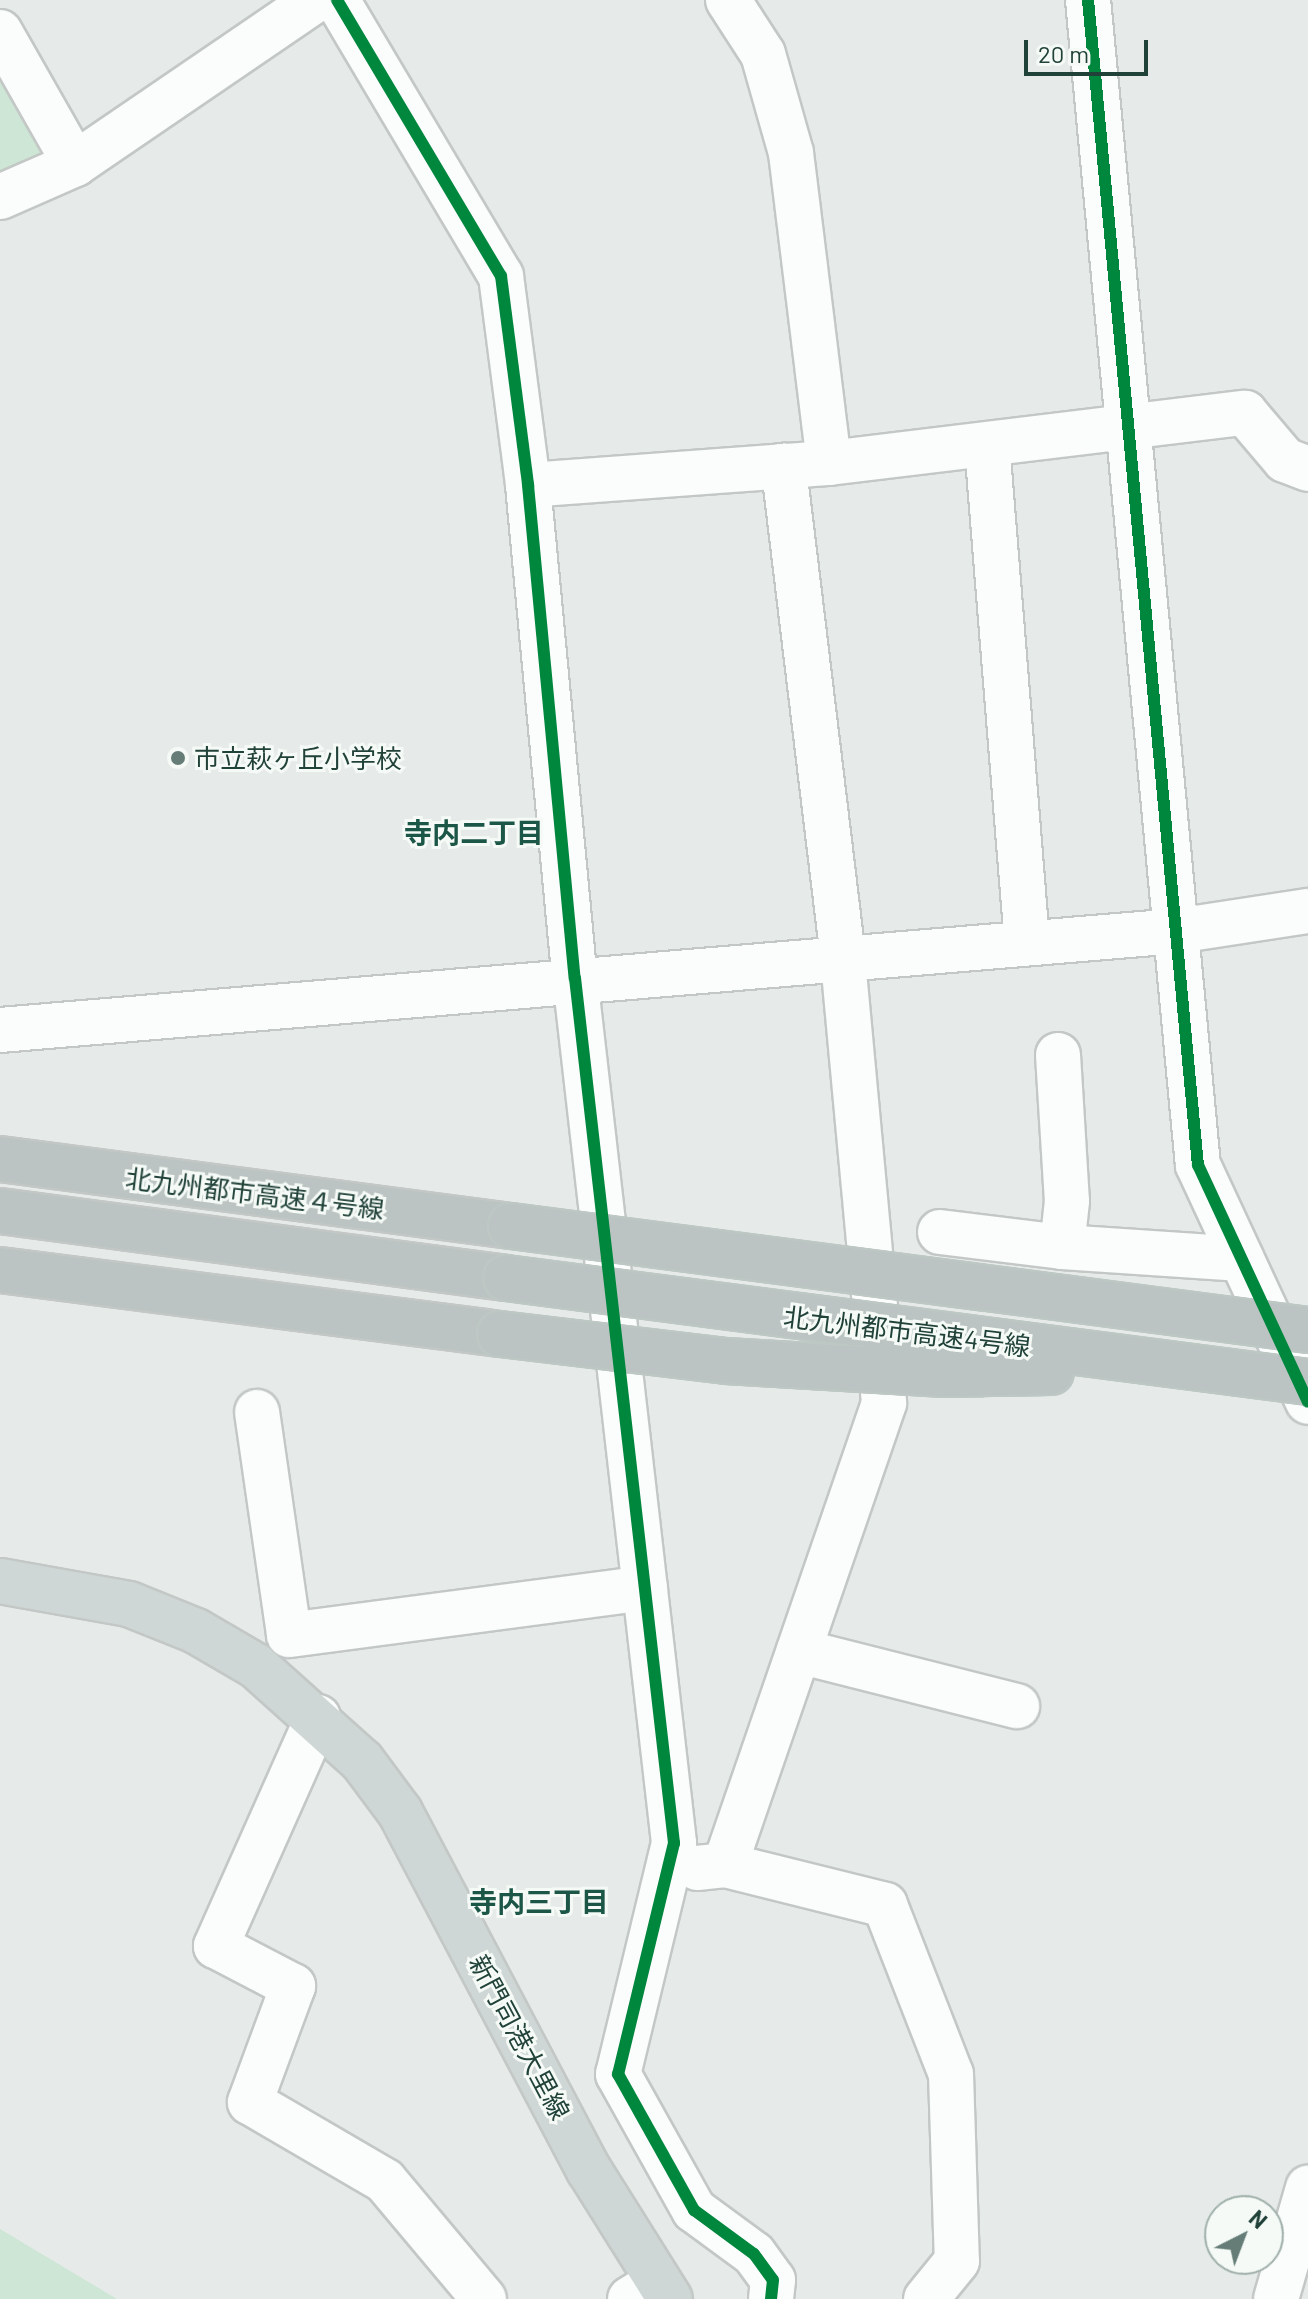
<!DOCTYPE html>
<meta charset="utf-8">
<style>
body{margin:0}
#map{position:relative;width:1308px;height:2299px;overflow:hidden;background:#e6ebe9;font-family:Barlow,"Noto Sans JP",sans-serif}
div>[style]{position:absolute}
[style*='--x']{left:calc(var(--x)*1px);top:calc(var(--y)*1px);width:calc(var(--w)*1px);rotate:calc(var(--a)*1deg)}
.green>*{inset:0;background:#cee6d5}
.roads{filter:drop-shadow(2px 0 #c3c8c6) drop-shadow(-2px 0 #c3c8c6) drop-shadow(0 2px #c3c8c6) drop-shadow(0 -2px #c3c8c6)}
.minor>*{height:44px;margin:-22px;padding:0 22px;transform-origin:22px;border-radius:22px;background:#fbfcfc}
.major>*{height:44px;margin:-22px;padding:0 22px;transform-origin:22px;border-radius:22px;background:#ced7d5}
.highway>*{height:44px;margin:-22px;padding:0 22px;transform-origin:22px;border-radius:22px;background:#bbc4c2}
.bridges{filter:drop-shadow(2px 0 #bdc7c4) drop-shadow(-2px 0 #bdc7c4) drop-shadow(0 2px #bdc7c4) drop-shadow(0 -2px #bdc7c4)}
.highway-bridge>*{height:44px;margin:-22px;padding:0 22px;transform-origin:22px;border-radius:22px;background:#bbc4c2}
.cycleway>*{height:12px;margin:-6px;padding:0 6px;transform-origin:6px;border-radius:6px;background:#00873e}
.dots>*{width:22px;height:22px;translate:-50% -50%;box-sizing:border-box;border:4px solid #f5faf7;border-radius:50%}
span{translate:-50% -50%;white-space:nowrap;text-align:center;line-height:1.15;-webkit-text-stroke:6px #f5faf7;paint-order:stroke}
.poi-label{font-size:26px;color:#214239}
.left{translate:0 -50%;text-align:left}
.street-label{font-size:26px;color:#214239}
.neighbourhood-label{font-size:28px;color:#1b5647;font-weight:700}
.north{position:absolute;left:1204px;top:2195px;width:80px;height:80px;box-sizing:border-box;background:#f5faf7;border:2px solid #a0b0ab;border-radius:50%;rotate:42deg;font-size:22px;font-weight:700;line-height:32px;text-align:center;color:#214239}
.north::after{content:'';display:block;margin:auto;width:28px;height:36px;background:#667d77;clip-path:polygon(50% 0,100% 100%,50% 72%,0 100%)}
.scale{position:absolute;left:1024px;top:40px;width:124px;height:36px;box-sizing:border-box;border:4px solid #214239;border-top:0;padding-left:10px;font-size:24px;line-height:28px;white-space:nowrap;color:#214239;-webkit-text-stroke:6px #f5faf7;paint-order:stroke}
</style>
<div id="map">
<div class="green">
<div style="clip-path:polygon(0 61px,56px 157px,0 180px)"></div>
<div style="clip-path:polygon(0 2229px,117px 2299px,0 2299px)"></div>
</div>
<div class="roads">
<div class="minor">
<div style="--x:337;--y:0;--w:321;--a:59.3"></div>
<div style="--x:501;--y:276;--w:211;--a:82.6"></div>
<div style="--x:528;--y:485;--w:495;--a:84.6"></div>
<div style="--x:575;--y:978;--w:871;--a:83.47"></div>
<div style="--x:674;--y:1843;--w:238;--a:103.6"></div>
<div style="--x:618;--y:2074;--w:156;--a:60.8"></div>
<div style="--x:694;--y:2210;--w:74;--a:36.3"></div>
<div style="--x:754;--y:2254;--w:32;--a:54"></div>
<div style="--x:773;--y:2280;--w:19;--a:96"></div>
<div style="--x:728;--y:0;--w:64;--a:57.1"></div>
<div style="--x:763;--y:54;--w:103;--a:74.2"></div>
<div style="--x:791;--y:153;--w:312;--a:83"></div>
<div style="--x:1088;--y:0;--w:1170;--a:84.61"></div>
<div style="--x:1198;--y:1165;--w:261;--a:65.1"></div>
<div style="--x:0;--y:32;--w:152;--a:60.4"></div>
<div style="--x:0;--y:197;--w:82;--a:-23.7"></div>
<div style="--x:75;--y:164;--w:291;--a:-34.3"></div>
<div style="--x:987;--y:445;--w:500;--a:85.4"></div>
<div style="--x:528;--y:485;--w:302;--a:-4.2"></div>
<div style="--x:829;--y:463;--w:419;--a:-6.9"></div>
<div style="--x:1245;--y:413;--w:62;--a:49.6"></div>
<div style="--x:1285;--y:460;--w:25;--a:21"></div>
<div style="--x:0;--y:1030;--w:1181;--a:-4.81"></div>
<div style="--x:1177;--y:931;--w:133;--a:-8.7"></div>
<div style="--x:1058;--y:1055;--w:146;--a:86.5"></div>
<div style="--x:1067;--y:1201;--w:46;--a:96.2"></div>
<div style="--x:1062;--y:1247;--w:180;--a:3.8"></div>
<div style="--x:940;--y:1232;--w:123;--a:7"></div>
<div style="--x:257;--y:1412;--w:225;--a:81.8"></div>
<div style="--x:289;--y:1635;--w:359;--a:-7.5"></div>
<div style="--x:799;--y:1651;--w:225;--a:14.2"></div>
<div style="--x:318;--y:1717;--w:251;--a:114"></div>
<div style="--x:216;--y:1946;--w:87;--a:27.5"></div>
<div style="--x:293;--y:1986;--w:124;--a:110.3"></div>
<div style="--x:250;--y:2102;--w:156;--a:30.3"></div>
<div style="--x:385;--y:2181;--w:154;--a:50"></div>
<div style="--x:725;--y:1865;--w:489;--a:-71"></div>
<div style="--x:884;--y:1403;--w:448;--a:-95.3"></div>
<div style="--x:843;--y:957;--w:495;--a:-96.9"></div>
<div style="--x:697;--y:1868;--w:28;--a:-6"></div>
<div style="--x:725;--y:1865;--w:165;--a:14"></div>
<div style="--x:885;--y:1905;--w:181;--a:68.7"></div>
<div style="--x:951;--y:2074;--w:187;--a:88.2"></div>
<div style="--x:957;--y:2261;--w:49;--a:129.2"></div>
<div style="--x:630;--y:2299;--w:31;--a:-32"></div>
<div style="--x:1276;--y:2299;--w:116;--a:-73.9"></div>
</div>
<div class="major">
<div style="--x:0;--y:1581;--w:131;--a:10.1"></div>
<div style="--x:129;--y:1604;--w:72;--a:21.9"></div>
<div style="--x:196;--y:1631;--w:69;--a:30.3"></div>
<div style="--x:256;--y:1666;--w:142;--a:41.9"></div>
<div style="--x:362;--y:1761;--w:64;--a:53.3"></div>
<div style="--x:400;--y:1812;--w:405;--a:62.2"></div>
<div style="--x:589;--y:2170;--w:152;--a:57.9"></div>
</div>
<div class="highway">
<div style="--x:0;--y:1159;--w:515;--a:7.47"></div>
<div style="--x:0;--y:1211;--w:510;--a:7.54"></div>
<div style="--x:0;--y:1270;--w:504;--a:7.29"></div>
</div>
</div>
<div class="bridges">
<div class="highway-bridge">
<div style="--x:511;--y:1226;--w:804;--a:7.43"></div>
<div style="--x:506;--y:1278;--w:809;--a:7.39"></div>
<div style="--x:500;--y:1334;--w:228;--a:6.8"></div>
<div style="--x:726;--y:1361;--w:219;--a:3.4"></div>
<div style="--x:945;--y:1374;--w:106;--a:-1.1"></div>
</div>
</div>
<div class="cycleway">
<div style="--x:337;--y:0;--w:321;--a:59.3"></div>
<div style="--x:501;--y:276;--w:211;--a:82.6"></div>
<div style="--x:528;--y:485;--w:495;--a:84.6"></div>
<div style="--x:575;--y:978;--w:871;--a:83.47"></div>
<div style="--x:674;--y:1843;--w:238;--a:103.6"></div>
<div style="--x:618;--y:2074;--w:156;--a:60.8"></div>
<div style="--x:694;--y:2210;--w:74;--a:36.3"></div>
<div style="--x:754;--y:2254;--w:32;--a:54"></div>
<div style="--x:773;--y:2280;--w:19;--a:96"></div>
<div style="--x:1088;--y:0;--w:1170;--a:84.61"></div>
<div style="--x:1198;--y:1165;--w:261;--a:65.1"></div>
</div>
<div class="dots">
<div style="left:178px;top:758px;background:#667d77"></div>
</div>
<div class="poi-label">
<span class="left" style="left:194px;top:758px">市立萩ヶ丘小学校</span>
</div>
<div class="street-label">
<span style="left:255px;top:1193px;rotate:7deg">北九州都市高速４号線</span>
<span style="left:907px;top:1331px;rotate:7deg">北九州都市高速4号線</span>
<span style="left:520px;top:2037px;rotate:62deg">新門司港大里線</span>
</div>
<div class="neighbourhood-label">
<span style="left:474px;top:832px">寺内二丁目</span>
<span style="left:539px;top:1901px">寺内三丁目</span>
</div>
<div class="north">N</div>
<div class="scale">20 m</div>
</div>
